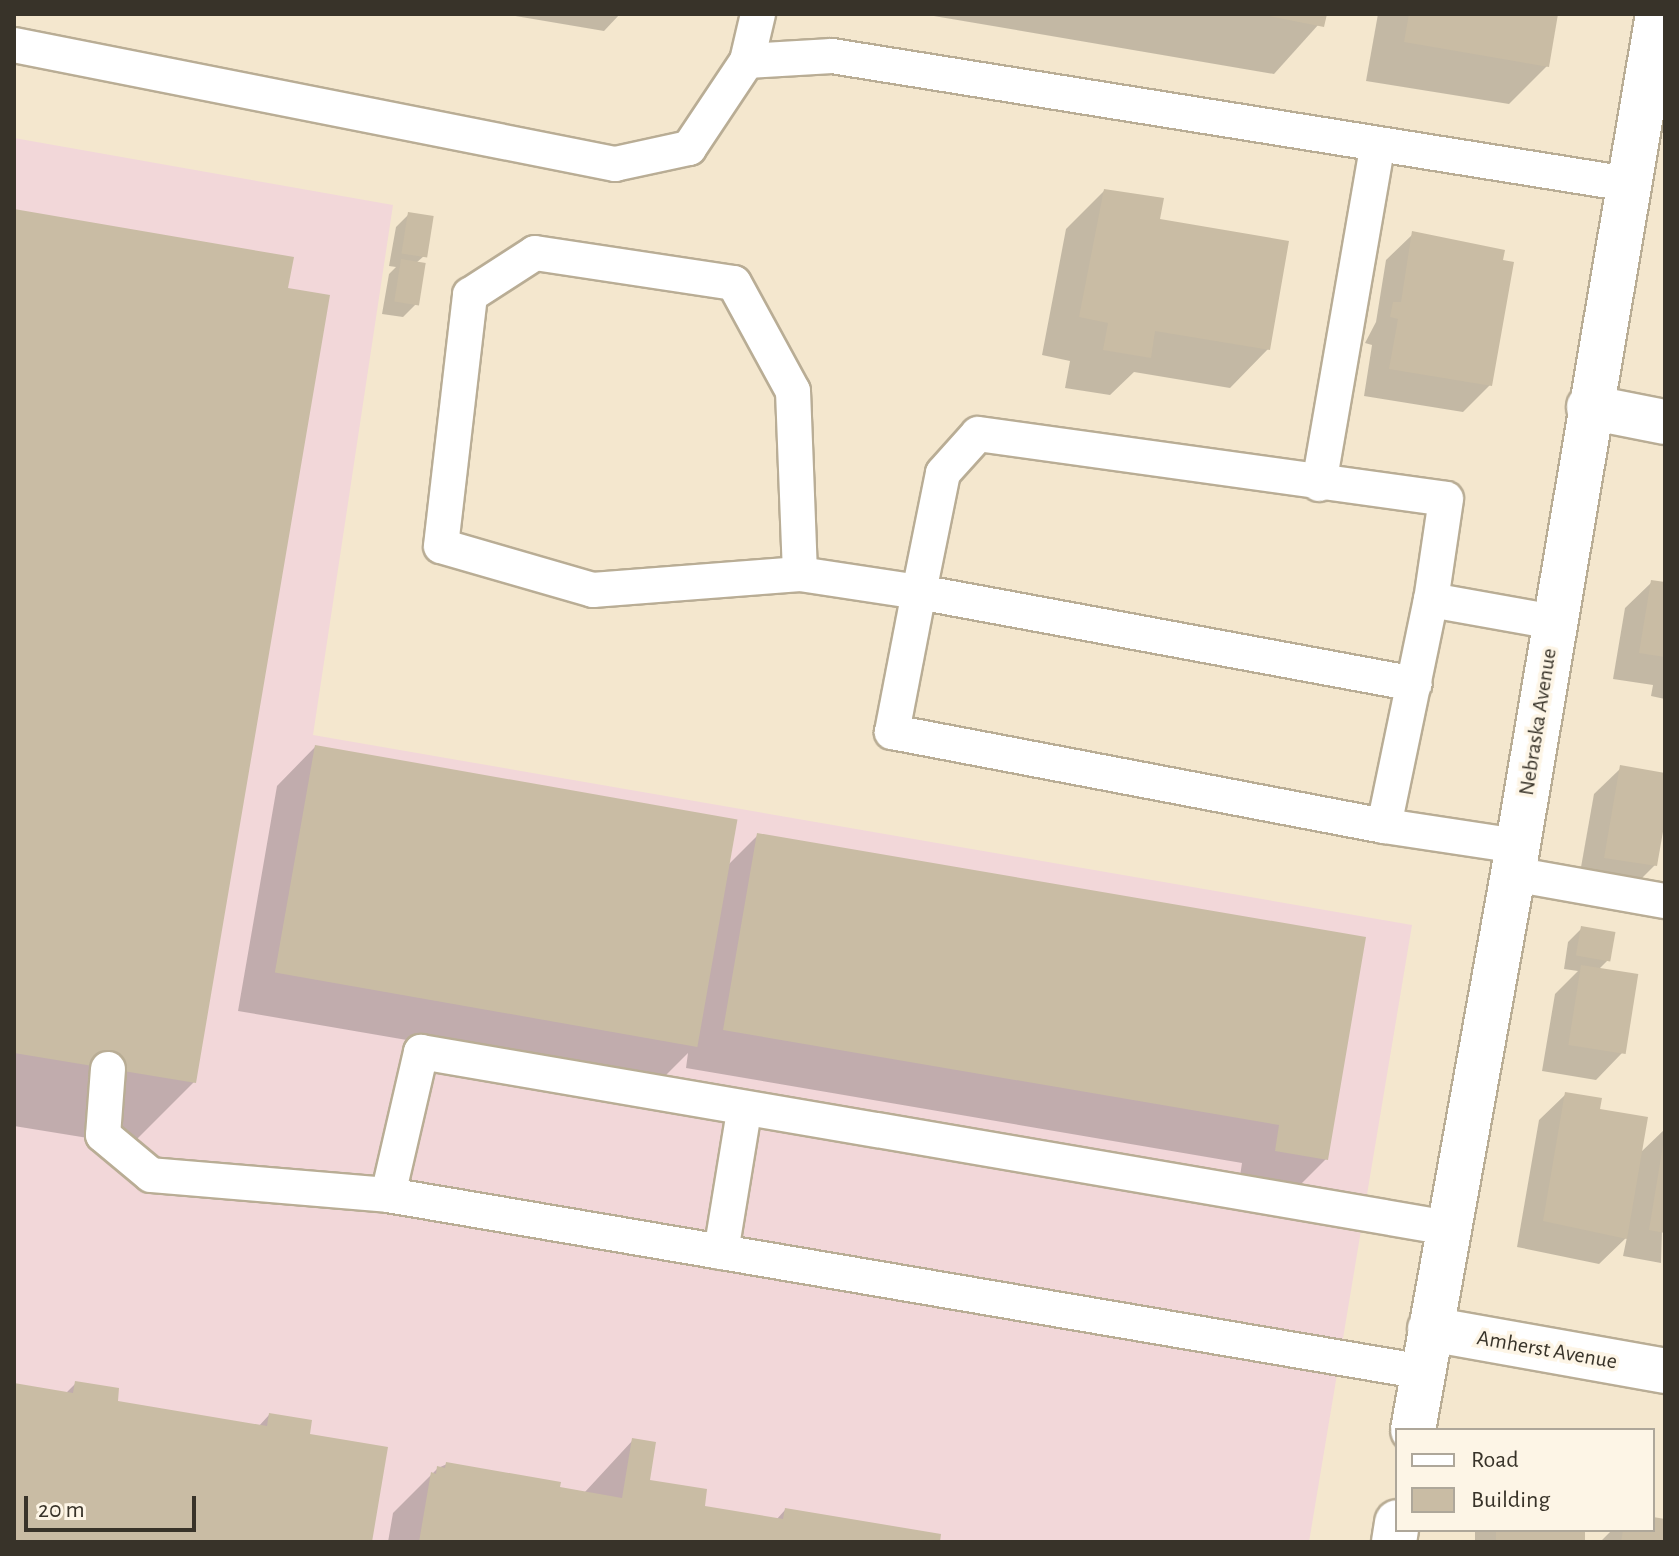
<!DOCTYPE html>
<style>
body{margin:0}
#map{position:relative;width:1679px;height:1556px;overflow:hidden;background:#f4e7ce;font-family:"Alegreya Sans",sans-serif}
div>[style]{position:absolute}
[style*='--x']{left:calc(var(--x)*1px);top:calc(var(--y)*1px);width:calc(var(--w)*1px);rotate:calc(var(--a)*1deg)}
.commercial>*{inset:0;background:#f2d7d9}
.shadow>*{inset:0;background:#0003;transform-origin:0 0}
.building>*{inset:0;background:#c9bca4;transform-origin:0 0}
.roads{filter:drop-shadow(2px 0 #b9ad95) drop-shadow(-2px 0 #b9ad95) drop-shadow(0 2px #b9ad95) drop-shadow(0 -2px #b9ad95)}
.lane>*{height:34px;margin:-17px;padding:0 17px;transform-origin:17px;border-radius:17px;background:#fff}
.street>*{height:44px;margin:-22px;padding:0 22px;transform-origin:22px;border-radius:22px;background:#fff}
span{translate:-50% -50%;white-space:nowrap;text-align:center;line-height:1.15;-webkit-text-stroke:7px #fdf5e6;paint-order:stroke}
.street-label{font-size:22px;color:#383329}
.frame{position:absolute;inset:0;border:16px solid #383329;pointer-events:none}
.legend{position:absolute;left:1395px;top:1428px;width:260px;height:104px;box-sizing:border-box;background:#fdf5e6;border:2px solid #aea79a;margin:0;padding:10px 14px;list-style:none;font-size:24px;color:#383329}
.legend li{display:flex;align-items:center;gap:16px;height:40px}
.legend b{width:40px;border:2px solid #aea79a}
.scale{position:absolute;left:24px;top:1496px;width:172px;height:36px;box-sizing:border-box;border:4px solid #383329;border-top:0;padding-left:10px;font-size:24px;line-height:28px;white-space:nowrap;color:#383329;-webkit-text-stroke:6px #fdf5e6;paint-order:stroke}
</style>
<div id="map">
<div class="commercial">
<div style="clip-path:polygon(14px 138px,393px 205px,313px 735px,1412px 925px,1309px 1542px,14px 1542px)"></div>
</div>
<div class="shadow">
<div style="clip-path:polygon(504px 14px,620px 14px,604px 31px)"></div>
<div style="clip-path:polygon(922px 14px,1328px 14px,1274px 74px)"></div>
<div style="clip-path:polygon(1378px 14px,1556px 14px,1547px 66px,1509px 104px,1366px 81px)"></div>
<div style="clip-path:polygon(1104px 191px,1158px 221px,1268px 349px,1230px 388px,1134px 372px,1110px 395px,1065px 388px,1070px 361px,1042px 355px,1066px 229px)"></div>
<div style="clip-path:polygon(14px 211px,194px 1082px,131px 1145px,14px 1126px)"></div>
<div style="clip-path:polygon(409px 214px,424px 256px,416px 263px,416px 304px,403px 317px,382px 314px,389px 274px,396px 267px,389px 266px,396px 227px)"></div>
<div style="clip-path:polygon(1413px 234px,1490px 385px,1463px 412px,1364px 396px,1372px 345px,1365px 343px,1376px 322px,1386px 260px)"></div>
<div style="clip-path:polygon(1652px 582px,1665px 584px,1665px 699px,1651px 696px,1653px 685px,1613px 679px,1625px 608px)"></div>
<div style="clip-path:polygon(315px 747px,728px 865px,758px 835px,1364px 939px,1326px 1159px,1288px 1197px,1238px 1189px,1242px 1163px,686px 1068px,688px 1053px,658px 1083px,238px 1011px,277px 786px)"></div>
<div style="clip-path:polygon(1621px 768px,1665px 775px,1655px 865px,1628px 892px,1578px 884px,1594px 794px)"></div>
<div style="clip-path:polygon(1581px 929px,1608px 960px,1598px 970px,1622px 1053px,1596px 1080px,1542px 1071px,1555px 994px,1578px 971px,1564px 969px,1568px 942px)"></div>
<div style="clip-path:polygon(1566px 1094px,1598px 1110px,1640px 1153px,1665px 1129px,1661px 1263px,1623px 1256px,1627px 1237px,1599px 1264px,1517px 1247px,1539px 1120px)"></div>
<div style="clip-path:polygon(76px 1383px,115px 1403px,258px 1427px,269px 1415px,307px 1436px,370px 1542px,14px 1542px,14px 1385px,65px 1394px)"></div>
<div style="clip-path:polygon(633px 1440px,648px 1482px,702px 1508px,776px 1520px,785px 1510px,938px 1542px,388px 1542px,393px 1513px,438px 1468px,447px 1464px,584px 1493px)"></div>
<div style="clip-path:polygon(1653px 1519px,1665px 1521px,1665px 1542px,1600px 1542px,1612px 1530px,1653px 1530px)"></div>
<div style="left:1475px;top:1530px;width:108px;height:12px"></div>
</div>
<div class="building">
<div style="clip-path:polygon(1259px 14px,1327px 14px,1324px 27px)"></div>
<div style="clip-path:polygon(1409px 14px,1558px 14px,1549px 67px,1404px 42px)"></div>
<div style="clip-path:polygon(1104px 189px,1164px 198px,1160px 219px,1289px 241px,1270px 350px,1155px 331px,1151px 358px,1103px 350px,1108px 323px,1079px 317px)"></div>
<div style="clip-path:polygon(14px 209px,294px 257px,288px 288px,330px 295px,196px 1083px,14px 1053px)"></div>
<div style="left:408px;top:212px;width:26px;height:42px;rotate:9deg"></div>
<div style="clip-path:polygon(1412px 231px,1505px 250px,1503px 260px,1514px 262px,1492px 386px,1389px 369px,1398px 319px,1390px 317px,1393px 302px,1401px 302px)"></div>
<div style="left:401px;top:259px;width:25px;height:43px;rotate:9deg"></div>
<div style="clip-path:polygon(1651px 580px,1665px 582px,1665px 657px,1639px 653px)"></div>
<div style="left:315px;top:745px;width:429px;height:231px;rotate:10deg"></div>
<div style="clip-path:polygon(1620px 765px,1665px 773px,1665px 820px,1657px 866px,1604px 858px)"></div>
<div style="clip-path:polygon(757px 833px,1366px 937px,1328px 1160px,1275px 1151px,1279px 1125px,723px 1030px)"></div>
<div style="left:1581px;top:926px;width:35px;height:30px;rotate:10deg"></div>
<div style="left:1581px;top:965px;width:58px;height:81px;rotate:9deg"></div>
<div style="clip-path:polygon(1565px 1092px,1602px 1098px,1600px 1109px,1648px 1117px,1627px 1239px,1543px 1221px)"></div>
<div style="clip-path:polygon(1663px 1145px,1665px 1145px,1665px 1233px,1649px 1230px)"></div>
<div style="clip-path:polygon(75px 1381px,119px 1388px,118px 1401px,267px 1426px,269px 1413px,312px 1420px,310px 1434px,388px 1447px,372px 1542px,14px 1542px,14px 1383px,73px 1393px)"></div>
<div style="clip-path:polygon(632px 1438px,656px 1442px,650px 1480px,707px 1489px,705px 1506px,783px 1519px,785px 1508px,941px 1534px,940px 1542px,419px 1542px,431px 1472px,436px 1474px,437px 1466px,445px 1468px,446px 1462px,561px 1482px,560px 1487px,622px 1498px)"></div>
<div style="clip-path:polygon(1653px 1517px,1665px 1519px,1665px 1542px,1621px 1542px,1623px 1530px,1653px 1530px)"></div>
<div style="left:1496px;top:1530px;width:89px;height:12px"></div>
</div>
<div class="roads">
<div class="lane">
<div style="--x:14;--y:45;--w:613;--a:11.2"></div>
<div style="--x:615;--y:164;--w:76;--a:-12.2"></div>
<div style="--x:689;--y:148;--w:105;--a:-56.3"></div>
<div style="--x:747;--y:61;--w:85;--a:-3.4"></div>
<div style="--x:832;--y:56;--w:806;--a:9.14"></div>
<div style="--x:747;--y:61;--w:48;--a:-76.8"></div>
<div style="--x:1319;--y:484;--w:345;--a:-80.2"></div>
<div style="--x:800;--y:574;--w:208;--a:175.6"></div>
<div style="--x:593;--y:590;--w:158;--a:-163.9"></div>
<div style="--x:441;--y:546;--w:253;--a:-83.4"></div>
<div style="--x:470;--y:295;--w:77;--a:-32.9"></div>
<div style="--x:535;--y:253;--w:201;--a:8.6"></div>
<div style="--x:734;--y:283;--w:123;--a:61.4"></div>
<div style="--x:793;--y:391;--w:183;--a:87.8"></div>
<div style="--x:800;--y:574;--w:120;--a:8.6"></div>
<div style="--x:919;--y:592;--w:121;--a:-78.6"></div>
<div style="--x:943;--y:473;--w:52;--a:-48.1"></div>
<div style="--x:978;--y:434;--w:472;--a:7.9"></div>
<div style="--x:1446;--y:499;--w:102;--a:98.4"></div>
<div style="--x:1384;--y:826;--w:501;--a:-169.18"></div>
<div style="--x:892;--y:732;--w:143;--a:-79.1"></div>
<div style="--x:919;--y:592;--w:504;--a:10.51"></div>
<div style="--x:1517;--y:846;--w:134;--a:-171.4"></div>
<div style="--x:1384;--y:826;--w:231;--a:-78.3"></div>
<div style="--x:1431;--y:600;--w:125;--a:10.1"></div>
<div style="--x:1513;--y:874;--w:154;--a:10.1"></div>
<div style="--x:108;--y:1069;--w:66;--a:94.3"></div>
<div style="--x:103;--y:1135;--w:62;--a:39.8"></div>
<div style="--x:151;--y:1175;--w:238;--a:4.8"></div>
<div style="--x:388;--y:1195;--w:1050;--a:9.7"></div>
<div style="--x:388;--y:1195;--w:147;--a:-77"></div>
<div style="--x:421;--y:1052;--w:1042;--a:9.72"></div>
<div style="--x:721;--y:1252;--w:143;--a:-80.7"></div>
</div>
<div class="street">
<div style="--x:1589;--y:407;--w:77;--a:11.2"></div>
<div style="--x:1430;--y:1329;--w:239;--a:10.1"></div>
<div style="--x:1413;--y:1430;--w:565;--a:-79.8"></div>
<div style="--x:1513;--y:874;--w:872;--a:-80.43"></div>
<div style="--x:1394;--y:1542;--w:20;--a:-81"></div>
</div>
</div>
<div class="street-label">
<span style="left:1538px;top:722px;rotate:-81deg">Nebraska Avenue</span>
<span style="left:1547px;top:1350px;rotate:10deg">Amherst Avenue</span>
</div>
<div class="frame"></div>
<ul class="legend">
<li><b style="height:10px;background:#fff"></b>Road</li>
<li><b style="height:22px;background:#c9bca4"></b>Building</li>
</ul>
<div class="scale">20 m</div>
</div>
